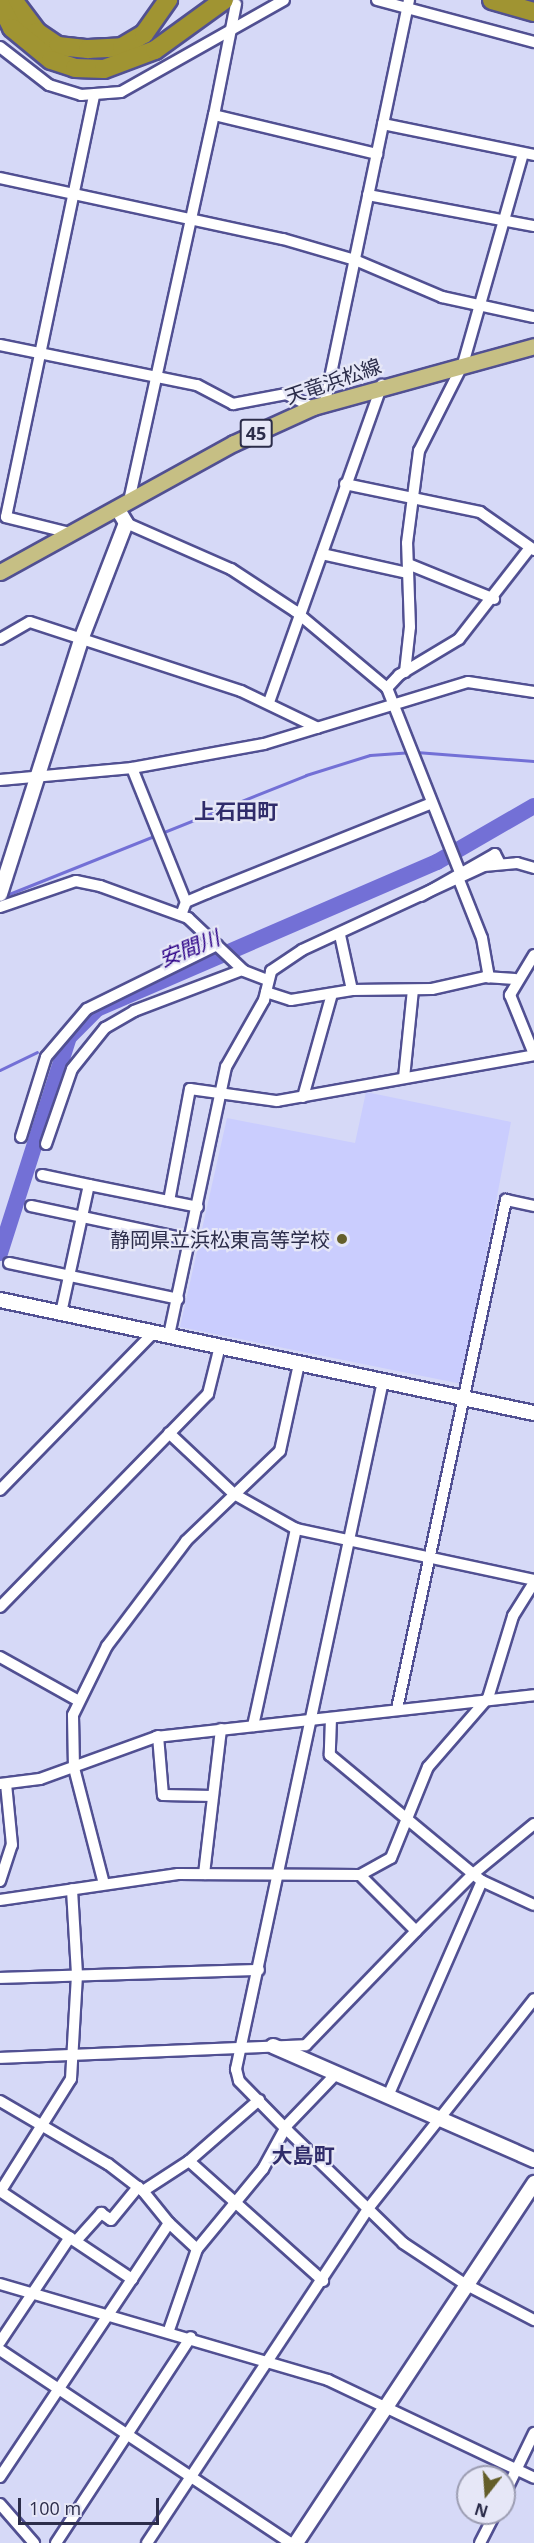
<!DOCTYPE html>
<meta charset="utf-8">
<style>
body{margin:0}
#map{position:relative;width:534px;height:2543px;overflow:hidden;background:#d6d9f7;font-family:"Open Sans","Noto Sans JP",sans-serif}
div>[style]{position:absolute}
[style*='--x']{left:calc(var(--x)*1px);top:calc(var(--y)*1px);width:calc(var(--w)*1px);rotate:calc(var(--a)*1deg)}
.built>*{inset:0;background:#cacdfe}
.stream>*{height:3px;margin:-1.5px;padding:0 1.5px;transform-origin:1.5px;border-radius:1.5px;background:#7370d6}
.river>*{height:16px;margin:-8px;padding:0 8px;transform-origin:8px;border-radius:8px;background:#7370d6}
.roads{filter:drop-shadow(2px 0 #515092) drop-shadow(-2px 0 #515092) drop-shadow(0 2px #515092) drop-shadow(0 -2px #515092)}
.street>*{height:10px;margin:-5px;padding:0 5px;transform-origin:5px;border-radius:5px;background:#fff}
.secondary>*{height:14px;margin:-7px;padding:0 7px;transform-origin:7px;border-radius:7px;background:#fff}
.primary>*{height:15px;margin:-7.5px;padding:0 7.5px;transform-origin:7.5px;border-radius:7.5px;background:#c6bf84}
.highway>*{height:18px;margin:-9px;padding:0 9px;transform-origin:9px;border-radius:9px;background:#a09432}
.dots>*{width:16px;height:16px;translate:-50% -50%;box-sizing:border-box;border:3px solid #e6e7f7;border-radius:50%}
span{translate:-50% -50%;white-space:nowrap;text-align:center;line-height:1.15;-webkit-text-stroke:4.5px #e6e7f7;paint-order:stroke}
.shield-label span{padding:2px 4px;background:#e6e7f7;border:2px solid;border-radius:4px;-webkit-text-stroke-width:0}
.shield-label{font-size:18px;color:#2c2d4a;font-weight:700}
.street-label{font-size:20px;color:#2c2d4a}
.poi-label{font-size:20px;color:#2c2d4a}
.right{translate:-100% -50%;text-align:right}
.neighbourhood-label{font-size:21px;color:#302c6a;font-weight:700}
.water-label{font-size:21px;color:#2c0186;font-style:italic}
.north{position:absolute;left:456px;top:2465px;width:60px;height:60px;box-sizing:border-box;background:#e6e7f7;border:2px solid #9c9db2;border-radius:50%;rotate:197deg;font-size:16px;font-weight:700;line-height:24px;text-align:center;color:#2c2d4a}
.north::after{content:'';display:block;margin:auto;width:21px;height:27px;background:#645e2a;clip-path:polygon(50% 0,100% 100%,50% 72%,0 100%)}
.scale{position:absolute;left:18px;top:2498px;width:141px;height:27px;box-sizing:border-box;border:3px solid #2c2d4a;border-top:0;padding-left:8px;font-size:18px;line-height:21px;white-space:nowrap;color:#2c2d4a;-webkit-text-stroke:4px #e6e7f7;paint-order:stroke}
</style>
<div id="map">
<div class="built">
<div style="clip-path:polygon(366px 1092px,511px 1122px,462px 1384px,180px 1327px,227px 1118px,355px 1143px)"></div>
</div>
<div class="stream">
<div style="--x:416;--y:752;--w:118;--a:4.4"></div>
<div style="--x:4;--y:896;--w:325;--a:-21.8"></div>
<div style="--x:306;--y:775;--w:67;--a:-17.4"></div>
<div style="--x:370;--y:755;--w:39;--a:-4"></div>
<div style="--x:0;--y:1070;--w:41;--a:-25.9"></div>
<div style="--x:408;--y:1947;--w:33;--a:-45"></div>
</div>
<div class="river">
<div style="--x:0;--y:1253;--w:227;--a:-72.3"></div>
<div style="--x:69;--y:1037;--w:40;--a:-45"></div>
<div style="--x:97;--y:1009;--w:370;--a:-23.4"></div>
<div style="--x:437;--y:862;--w:112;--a:-30"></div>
</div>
<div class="roads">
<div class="street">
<div style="--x:377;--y:0;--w:163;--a:15"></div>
<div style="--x:236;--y:4;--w:113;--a:101.2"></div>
<div style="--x:214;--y:115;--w:168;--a:13.5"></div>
<div style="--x:0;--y:47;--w:62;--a:37.8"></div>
<div style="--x:49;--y:85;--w:34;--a:17"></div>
<div style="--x:81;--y:95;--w:40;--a:-4.3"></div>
<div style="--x:121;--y:92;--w:187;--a:-29.4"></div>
<div style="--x:383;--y:124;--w:154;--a:11.6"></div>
<div style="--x:0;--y:178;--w:289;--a:12.2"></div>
<div style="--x:283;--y:239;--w:75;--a:16.3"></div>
<div style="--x:355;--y:260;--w:95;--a:23"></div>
<div style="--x:442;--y:297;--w:94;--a:12.3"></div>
<div style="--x:368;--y:195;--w:169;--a:10.6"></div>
<div style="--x:0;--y:345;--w:201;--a:11.5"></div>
<div style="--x:197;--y:385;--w:41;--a:27.8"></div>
<div style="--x:233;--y:404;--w:54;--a:-10.7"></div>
<div style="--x:286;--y:394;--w:30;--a:26"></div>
<div style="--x:325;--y:402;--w:411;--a:-78.2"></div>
<div style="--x:345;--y:484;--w:138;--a:11.7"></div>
<div style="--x:480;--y:512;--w:66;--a:35.1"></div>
<div style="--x:129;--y:501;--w:395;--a:-77.6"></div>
<div style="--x:126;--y:523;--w:115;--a:23.7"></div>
<div style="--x:231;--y:569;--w:77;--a:33.3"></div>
<div style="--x:295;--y:611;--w:120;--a:39.9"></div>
<div style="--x:387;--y:688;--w:196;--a:68.4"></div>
<div style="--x:70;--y:533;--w:66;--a:-166"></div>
<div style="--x:6;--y:517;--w:431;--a:-78.2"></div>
<div style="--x:322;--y:554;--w:88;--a:12.5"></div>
<div style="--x:408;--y:564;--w:93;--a:22.1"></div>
<div style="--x:0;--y:639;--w:34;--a:-30"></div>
<div style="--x:30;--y:622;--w:222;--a:18.1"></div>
<div style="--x:241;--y:691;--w:85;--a:25.7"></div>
<div style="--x:405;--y:672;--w:45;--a:-83.7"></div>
<div style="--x:410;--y:627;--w:84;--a:-92"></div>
<div style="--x:407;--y:543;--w:93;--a:-82.6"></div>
<div style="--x:419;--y:451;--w:97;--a:-63.2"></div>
<div style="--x:463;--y:364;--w:219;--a:-74.1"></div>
<div style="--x:387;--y:688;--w:18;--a:-47"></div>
<div style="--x:399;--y:675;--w:70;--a:-31"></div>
<div style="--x:459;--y:639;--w:114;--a:-52.1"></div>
<div style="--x:269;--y:702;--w:337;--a:-70.4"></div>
<div style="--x:132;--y:768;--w:144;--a:68.1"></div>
<div style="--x:0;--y:780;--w:133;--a:-5.2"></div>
<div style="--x:132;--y:768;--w:134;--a:-10.3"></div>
<div style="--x:264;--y:744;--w:213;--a:-16.9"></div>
<div style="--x:468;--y:682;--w:67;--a:8.6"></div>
<div style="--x:459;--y:880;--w:62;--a:68.4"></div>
<div style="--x:482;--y:938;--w:40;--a:80"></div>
<div style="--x:421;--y:896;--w:85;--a:-29.6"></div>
<div style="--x:495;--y:854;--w:9;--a:63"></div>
<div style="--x:0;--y:907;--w:80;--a:-18.9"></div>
<div style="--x:76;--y:881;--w:25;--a:12"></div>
<div style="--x:100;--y:886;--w:94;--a:20"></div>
<div style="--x:188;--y:918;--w:77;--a:43.4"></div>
<div style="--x:244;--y:971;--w:26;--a:21"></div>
<div style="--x:181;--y:915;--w:14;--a:-69"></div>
<div style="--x:186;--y:902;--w:23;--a:-23"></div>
<div style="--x:207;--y:893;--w:240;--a:-21.8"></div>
<div style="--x:340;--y:935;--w:56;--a:77.7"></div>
<div style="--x:534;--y:955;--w:47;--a:121"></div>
<div style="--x:510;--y:995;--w:64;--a:67.9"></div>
<div style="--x:266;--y:992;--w:26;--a:18"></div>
<div style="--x:291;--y:1000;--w:62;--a:-9.3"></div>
<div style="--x:352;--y:990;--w:80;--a:-0.7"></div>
<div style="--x:432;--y:989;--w:54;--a:-12.8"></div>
<div style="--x:485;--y:977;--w:30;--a:4"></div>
<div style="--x:404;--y:1078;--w:88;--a:-84.2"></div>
<div style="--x:303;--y:1097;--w:107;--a:-74.3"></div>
<div style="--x:21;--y:1137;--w:84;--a:-72.6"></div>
<div style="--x:46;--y:1057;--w:63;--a:-49.5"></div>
<div style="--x:87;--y:1009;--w:145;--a:-26.2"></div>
<div style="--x:46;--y:1144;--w:79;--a:-70.9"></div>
<div style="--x:72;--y:1069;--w:53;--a:-51.2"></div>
<div style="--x:105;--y:1028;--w:34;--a:-30"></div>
<div style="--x:134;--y:1011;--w:116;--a:-20.8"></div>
<div style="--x:42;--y:1175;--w:48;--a:12"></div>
<div style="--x:169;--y:1201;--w:114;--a:-79.4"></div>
<div style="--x:190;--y:1089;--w:88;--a:7.9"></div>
<div style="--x:277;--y:1101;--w:261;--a:-10.1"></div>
<div style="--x:31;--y:1206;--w:164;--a:12"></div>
<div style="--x:9;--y:1263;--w:173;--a:12"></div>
<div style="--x:61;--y:1313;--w:131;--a:-77.7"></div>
<div style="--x:89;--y:1185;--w:111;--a:11.4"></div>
<div style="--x:169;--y:1335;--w:274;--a:-78"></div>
<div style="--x:226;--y:1067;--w:77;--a:-60.4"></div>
<div style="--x:264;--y:1000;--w:30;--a:-76"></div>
<div style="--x:271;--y:971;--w:37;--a:-34"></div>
<div style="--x:302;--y:950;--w:200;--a:-24.8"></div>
<div style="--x:484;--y:866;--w:33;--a:-5"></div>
<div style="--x:517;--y:863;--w:18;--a:16"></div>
<div style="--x:383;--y:1381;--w:704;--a:102.06"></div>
<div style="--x:236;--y:2069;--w:12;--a:76"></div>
<div style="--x:239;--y:2081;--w:70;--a:45.6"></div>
<div style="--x:288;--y:2131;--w:161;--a:44.2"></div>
<div style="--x:403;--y:2243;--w:74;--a:33.5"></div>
<div style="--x:465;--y:2284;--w:78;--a:27.6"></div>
<div style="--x:169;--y:1433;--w:89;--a:43.2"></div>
<div style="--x:234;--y:1494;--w:71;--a:29.4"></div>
<div style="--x:296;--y:1529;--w:243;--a:12.1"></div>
<div style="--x:0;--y:1490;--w:221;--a:-45.7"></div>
<div style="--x:0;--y:1607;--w:298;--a:-45.7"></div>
<div style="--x:208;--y:1394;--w:49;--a:-76"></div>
<div style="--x:0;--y:1657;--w:90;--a:29.1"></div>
<div style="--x:397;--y:1709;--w:521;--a:-77.91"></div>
<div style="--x:506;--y:1200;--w:29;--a:12"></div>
<div style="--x:331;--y:1718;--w:37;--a:92"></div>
<div style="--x:330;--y:1755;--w:197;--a:39.7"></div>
<div style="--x:482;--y:1881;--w:235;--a:113.6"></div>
<div style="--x:253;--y:1726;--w:202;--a:-77.7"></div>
<div style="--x:158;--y:1736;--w:59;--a:85.2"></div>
<div style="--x:163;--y:1795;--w:50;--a:1.1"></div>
<div style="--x:0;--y:1784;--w:40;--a:-7.1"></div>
<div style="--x:40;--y:1779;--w:123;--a:-19.9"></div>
<div style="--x:156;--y:1737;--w:380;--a:-6.3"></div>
<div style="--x:204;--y:1874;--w:146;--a:-83.3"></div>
<div style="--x:360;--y:1875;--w:35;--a:-29"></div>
<div style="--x:391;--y:1858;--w:98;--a:-67.9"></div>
<div style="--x:428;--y:1767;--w:91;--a:-49"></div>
<div style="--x:488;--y:1698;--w:86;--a:-73"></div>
<div style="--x:513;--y:1616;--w:40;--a:-58"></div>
<div style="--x:0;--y:1881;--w:38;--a:-72"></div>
<div style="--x:12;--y:1845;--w:61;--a:-95.6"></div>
<div style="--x:482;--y:1881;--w:57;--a:24.8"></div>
<div style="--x:104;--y:1884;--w:120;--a:-104.5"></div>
<div style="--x:74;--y:1768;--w:53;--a:-91.1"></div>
<div style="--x:73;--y:1715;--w:77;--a:-63.8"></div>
<div style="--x:107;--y:1646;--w:131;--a:-53"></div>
<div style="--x:186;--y:1541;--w:130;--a:-43.8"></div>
<div style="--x:280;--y:1451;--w:89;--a:-77.7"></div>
<div style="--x:0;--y:1900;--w:180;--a:-8.3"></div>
<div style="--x:178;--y:1874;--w:182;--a:0.3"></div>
<div style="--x:360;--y:1875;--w:79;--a:45"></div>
<div style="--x:416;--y:1931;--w:81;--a:-45"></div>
<div style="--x:473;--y:1874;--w:79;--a:-39.3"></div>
<div style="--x:0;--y:1978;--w:259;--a:-1.8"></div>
<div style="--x:0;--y:2058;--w:306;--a:-2.4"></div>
<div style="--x:306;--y:2045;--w:158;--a:-46"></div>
<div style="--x:0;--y:2101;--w:125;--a:30.3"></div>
<div style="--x:108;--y:2164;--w:44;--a:37.6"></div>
<div style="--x:143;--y:2191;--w:41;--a:50.9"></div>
<div style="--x:189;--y:2161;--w:180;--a:41.8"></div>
<div style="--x:0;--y:2191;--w:159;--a:33.7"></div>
<div style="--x:132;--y:2279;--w:238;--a:123.7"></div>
<div style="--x:143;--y:2191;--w:55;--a:-33.1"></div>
<div style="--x:189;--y:2161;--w:93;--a:-41.1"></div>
<div style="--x:0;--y:2192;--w:133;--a:-57.9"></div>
<div style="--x:71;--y:2079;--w:105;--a:-86.7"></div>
<div style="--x:77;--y:1974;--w:85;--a:-93.4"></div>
<div style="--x:76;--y:2241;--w:38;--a:-48"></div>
<div style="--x:101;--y:2213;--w:12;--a:35"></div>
<div style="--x:111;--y:2220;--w:43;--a:-50.7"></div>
<div style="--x:197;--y:2249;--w:104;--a:-50.5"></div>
<div style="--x:263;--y:2169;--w:50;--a:-61.4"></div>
<div style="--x:287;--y:2125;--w:69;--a:-46.2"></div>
<div style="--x:132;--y:2279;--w:67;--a:-56.5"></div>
<div style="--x:169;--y:2223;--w:38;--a:43"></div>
<div style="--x:197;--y:2249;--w:86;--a:109.1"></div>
<div style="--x:0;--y:2284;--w:342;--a:16.3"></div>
<div style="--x:328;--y:2380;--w:228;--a:25.4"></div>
<div style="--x:0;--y:2342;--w:126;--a:-56.3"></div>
<div style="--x:0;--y:2350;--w:349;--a:33.6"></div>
<div style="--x:504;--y:2495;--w:69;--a:-64.2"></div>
<div style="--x:0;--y:2504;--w:52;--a:48.9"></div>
<div style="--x:56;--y:2543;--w:246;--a:-56.8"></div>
<div style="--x:147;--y:2543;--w:399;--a:-56.5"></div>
<div style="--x:367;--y:2210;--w:269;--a:-51.6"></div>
<div style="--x:480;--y:2543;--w:34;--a:-63"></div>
</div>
<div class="secondary">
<div style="--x:0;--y:894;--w:270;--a:-72.3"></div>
<div style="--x:82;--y:637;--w:122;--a:-68.9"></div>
<div style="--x:126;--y:523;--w:17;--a:-121"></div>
<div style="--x:0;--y:1300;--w:546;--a:11.95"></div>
<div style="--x:273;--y:2046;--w:285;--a:23.6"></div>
<div style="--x:296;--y:2543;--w:432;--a:-56.5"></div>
</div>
<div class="primary">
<div style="--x:0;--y:572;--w:267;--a:-28.9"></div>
<div style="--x:234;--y:443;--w:87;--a:-24.5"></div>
<div style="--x:313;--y:407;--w:229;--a:-15.4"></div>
</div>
<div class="highway">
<div style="--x:13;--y:0;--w:40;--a:53"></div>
<div style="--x:37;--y:32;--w:25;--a:34"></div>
<div style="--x:58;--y:46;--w:30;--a:6"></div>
<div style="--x:88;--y:49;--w:34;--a:-3"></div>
<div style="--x:122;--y:47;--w:26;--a:-31"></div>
<div style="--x:144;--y:34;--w:42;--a:-54.8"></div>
<div style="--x:492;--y:0;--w:44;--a:15.9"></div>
<div style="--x:0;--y:4;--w:27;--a:63"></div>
<div style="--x:12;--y:28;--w:50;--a:39.4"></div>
<div style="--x:51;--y:60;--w:25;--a:18"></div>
<div style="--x:75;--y:68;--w:29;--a:2"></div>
<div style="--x:104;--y:69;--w:54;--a:-20.4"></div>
<div style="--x:155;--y:50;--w:85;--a:-35.9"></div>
</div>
</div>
<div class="dots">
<div style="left:342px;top:1239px;background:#645e2a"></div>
</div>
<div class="shield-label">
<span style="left:256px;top:433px">45</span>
</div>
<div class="street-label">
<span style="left:333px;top:381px;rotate:-19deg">天竜浜松線</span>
</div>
<div class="poi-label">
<span class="right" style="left:330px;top:1239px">静岡県立浜松東高等学校</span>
</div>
<div class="neighbourhood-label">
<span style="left:236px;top:811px">上石田町</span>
<span style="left:303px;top:2155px">大島町</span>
</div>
<div class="water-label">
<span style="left:189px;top:948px;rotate:-22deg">安間川</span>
</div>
<div class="north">N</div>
<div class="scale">100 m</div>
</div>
